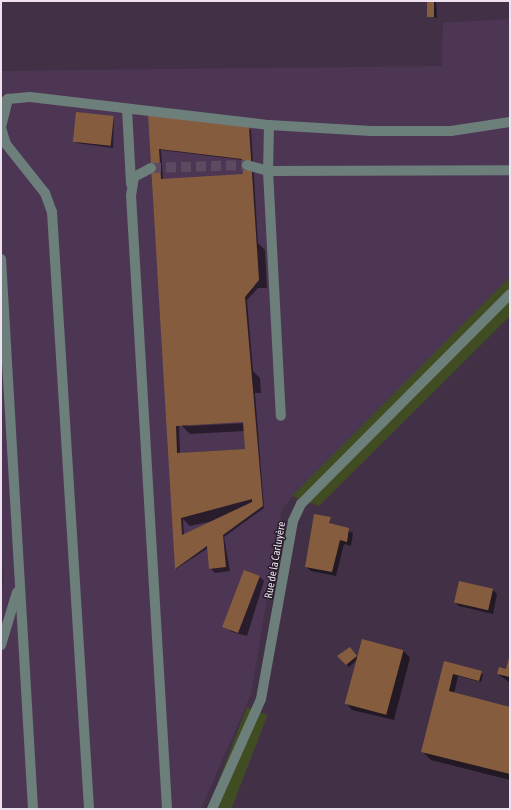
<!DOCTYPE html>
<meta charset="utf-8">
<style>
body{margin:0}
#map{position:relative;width:511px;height:810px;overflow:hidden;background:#423047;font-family:"Asap Condensed",sans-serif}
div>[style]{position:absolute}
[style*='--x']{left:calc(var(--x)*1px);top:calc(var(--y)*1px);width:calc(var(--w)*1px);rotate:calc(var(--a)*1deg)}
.built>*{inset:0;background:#4d3654}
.green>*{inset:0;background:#404d22;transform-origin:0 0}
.shadow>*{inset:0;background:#0007}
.building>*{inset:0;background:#855d3e;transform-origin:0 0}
.minor-tunnel>*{height:10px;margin-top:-5px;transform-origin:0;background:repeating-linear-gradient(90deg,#5c4b60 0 10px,transparent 0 15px)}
.minor>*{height:10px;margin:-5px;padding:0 5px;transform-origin:5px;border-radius:5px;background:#6d7f7b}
span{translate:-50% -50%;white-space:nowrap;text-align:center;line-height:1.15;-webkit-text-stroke:3px #241b26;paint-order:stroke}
.street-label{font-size:11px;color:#eee2f1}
.frame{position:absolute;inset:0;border:2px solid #eee2f1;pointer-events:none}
</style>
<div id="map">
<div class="built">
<div style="clip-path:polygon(510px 19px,510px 277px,292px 496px,282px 510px,251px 694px,201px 809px,1px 809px,1px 597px,4px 578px,1px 547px,1px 71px,442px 66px,443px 23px)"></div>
</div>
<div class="green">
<div style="clip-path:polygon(510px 277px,510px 316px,319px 506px,292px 496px)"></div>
<div style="left:247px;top:707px;width:22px;height:112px;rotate:21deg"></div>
</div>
<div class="shadow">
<div style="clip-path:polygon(428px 1px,436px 1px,437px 18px,429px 16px)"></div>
<div style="clip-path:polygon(77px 113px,114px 117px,113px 148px,76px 143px)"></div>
<div style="clip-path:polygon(evenodd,149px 116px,251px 130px,258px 243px,265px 250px,267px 288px,258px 288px,247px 300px,253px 371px,260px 378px,261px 393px,255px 393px,264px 508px,224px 537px,230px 571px,215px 573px,210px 568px,208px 548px,176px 569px,149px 116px,161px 150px,243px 160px,244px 176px,163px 180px,161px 150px,149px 116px,248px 421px,248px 423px,188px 426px,188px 424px,248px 421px,149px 116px,179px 423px,190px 434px,245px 431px,247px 449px,180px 453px,179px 423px,149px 116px,183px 519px,190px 526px,213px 521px,184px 535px,183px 519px)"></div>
<div style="clip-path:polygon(327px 518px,331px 525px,353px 533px,351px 546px,344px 544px,336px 576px,311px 571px,306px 567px)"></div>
<div style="clip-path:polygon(259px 576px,264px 581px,247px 636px,232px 632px,227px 628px)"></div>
<div style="clip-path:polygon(493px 590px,497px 594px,493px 614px,459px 606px,455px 602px)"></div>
<div style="clip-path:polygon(350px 648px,358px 658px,404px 651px,410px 658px,394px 720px,352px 710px,346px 703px,358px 659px,349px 667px,338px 656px)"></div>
<div style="clip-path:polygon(510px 656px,510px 683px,498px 674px,506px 670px)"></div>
<div style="clip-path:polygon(445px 663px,483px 674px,481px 682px,458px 676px,454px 694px,510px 708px,510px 780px,431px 760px,422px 751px)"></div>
</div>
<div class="building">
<div style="left:427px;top:1px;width:7px;height:16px"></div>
<div style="left:76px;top:112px;width:38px;height:30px;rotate:6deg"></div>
<div style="clip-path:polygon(evenodd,148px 114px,249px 127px,259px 280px,245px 297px,263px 506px,223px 535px,226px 567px,209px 569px,207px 546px,175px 569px,148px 114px,159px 149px,242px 159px,243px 174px,161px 179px,159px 149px,148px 114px,243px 422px,245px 449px,177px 453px,176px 426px,243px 422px,148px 114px,252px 499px,252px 502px,182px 535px,181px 518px,252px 499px)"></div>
<div style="clip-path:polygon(314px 514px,331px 517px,329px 523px,349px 528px,347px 542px,340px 540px,332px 572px,305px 567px)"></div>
<div style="left:244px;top:570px;width:17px;height:61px;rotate:21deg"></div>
<div style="left:459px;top:581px;width:35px;height:22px;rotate:13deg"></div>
<div style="left:362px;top:639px;width:43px;height:67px;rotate:15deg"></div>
<div style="clip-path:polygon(350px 647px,357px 656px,346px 665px,337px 656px)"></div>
<div style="clip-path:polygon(510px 654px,510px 677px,497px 674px,499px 667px,506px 669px)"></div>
<div style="clip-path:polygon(444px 661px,482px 671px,479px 681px,453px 674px,449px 691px,510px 707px,510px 774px,421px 752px)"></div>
</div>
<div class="minor-tunnel">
<div style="--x:151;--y:168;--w:96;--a:-1.8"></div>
</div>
<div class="minor">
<div style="--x:1;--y:104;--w:9;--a:-36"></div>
<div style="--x:8;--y:99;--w:22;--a:-5"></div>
<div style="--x:30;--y:97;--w:241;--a:6.7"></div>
<div style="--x:269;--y:125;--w:102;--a:3.4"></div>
<div style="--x:371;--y:131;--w:80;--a:0"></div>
<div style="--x:451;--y:131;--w:60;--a:-8.7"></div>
<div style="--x:127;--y:109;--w:75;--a:86.9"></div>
<div style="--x:269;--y:125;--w:46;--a:91.2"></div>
<div style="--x:268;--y:171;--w:245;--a:87"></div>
<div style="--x:1;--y:127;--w:29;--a:-76"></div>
<div style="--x:1;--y:128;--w:17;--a:73"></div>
<div style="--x:6;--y:144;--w:63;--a:51.5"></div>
<div style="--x:45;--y:193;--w:20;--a:70"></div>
<div style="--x:52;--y:212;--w:598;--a:86.45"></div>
<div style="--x:247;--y:165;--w:22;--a:16"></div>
<div style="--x:268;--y:171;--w:242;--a:-0.2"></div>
<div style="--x:151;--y:168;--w:19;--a:152"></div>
<div style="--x:134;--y:177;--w:18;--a:99"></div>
<div style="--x:131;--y:195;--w:615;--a:86.64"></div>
<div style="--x:1;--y:259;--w:551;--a:86.67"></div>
<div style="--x:1;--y:645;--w:55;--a:-73.2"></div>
<div style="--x:212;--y:809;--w:120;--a:-66"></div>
<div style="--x:261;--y:699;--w:181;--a:-79.8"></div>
<div style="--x:293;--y:521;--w:19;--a:-65"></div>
<div style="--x:301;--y:504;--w:296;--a:-45.1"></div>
</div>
<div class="street-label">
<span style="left:275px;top:560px;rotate:-80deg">Rue de la Carluyère</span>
</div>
<div class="frame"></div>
</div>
